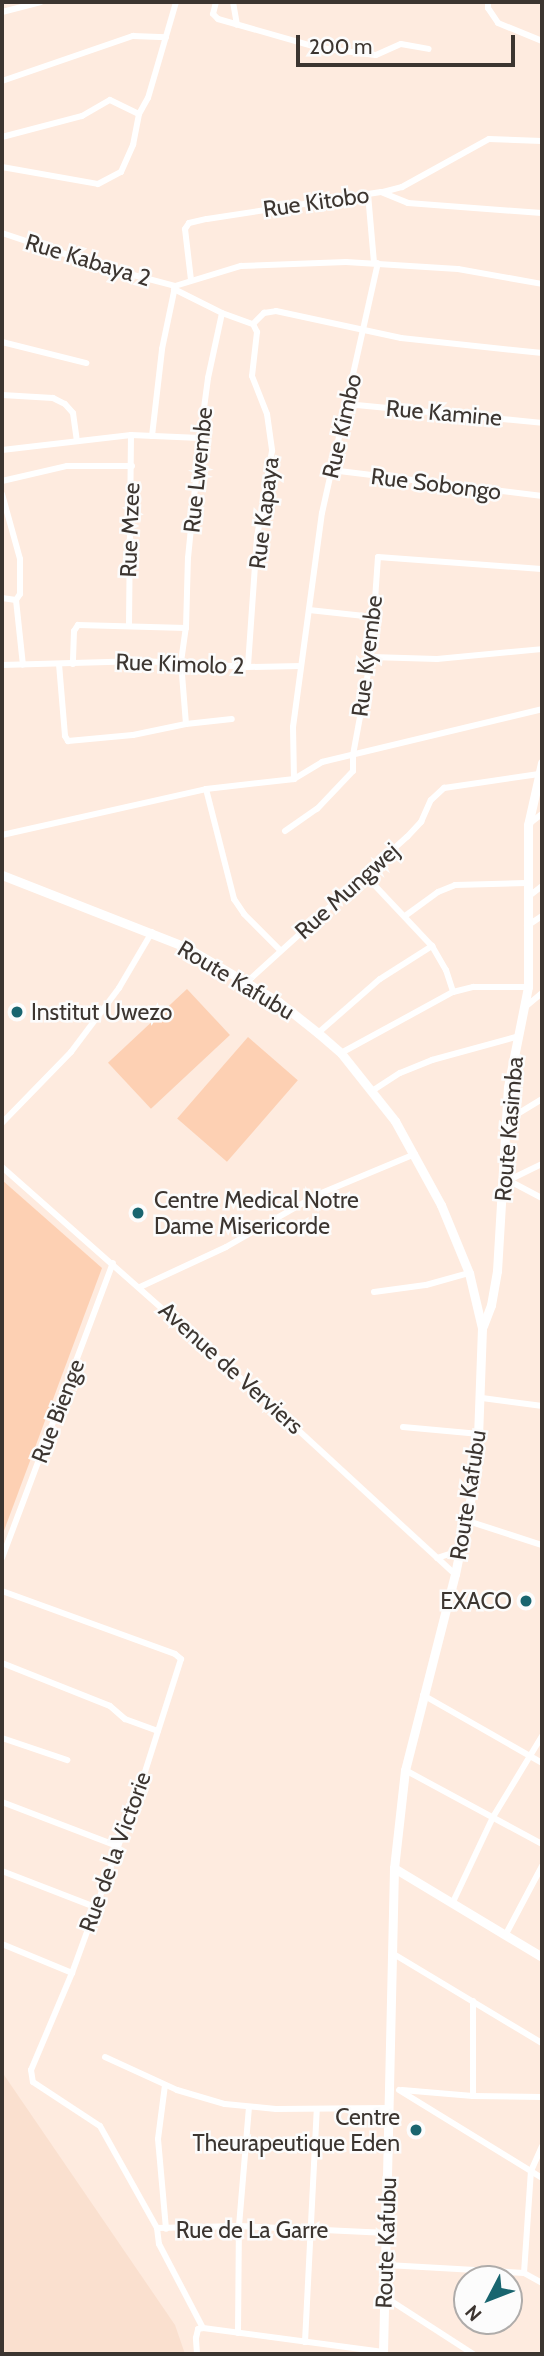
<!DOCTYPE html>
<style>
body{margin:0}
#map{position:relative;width:544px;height:2356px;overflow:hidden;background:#feebdf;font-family:Cabin,sans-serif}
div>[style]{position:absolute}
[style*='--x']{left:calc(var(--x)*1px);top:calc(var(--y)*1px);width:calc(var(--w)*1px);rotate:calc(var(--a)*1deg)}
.built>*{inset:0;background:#fae0cf}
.green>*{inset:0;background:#fdd0b3;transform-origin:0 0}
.street>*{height:6px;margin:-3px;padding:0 3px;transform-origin:3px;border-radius:3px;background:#fff}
.secondary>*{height:9px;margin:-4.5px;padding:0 4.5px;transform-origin:4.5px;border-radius:4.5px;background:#fff}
.dots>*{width:19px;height:19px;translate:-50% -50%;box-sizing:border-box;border:4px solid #fcfcfc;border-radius:50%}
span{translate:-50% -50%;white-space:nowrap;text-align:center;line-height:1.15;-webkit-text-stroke:5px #fcfcfc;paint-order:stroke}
.street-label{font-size:23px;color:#3c3530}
.poi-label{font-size:23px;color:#3c3530}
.left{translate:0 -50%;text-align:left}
.right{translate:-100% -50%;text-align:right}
.frame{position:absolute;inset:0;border:4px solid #3c3530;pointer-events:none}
.north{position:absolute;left:453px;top:2265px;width:70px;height:70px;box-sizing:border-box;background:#fcfcfc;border:2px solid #afacaa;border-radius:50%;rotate:228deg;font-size:19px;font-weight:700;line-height:28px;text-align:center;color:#3c3530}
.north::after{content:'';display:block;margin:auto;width:24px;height:32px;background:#19656f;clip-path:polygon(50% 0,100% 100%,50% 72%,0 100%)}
.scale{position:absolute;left:296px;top:35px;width:219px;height:32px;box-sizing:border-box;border:4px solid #3c3530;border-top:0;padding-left:9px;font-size:21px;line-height:24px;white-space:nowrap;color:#3c3530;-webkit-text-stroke:5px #fcfcfc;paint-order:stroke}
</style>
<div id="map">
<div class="built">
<div style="clip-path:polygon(2px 2072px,175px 2325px,185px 2354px,2px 2354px)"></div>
</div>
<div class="green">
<div style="left:187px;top:989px;width:63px;height:108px;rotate:47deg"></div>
<div style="left:248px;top:1037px;width:66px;height:108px;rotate:41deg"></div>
<div style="clip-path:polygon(2px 1180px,102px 1268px,2px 1536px)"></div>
</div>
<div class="street">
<div style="--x:216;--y:2;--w:12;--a:104"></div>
<div style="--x:213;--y:14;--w:7;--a:45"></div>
<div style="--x:218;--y:19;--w:106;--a:15.9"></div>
<div style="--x:320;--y:48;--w:56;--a:7.1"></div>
<div style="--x:376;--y:55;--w:27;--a:-24"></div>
<div style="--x:401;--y:44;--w:28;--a:10"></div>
<div style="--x:233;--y:2;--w:23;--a:80"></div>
<div style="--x:488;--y:2;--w:6;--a:90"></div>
<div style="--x:488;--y:8;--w:18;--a:56"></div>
<div style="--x:498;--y:23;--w:48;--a:22.2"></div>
<div style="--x:2;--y:12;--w:40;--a:-14.4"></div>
<div style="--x:2;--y:81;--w:139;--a:-19"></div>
<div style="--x:133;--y:36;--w:33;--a:2"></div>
<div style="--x:2;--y:137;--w:83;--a:-14.7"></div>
<div style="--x:82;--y:116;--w:32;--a:-30"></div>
<div style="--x:110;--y:100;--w:32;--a:26"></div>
<div style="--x:2;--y:167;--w:97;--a:10"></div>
<div style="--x:98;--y:184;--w:26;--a:-28"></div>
<div style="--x:121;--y:172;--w:30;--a:-66"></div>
<div style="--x:133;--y:145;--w:32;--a:-79"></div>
<div style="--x:139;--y:114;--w:18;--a:-61"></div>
<div style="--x:148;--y:98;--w:100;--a:-73.7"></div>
<div style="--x:383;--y:192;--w:20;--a:-15"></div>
<div style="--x:402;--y:187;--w:99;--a:-28.9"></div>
<div style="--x:489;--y:139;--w:53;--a:2.2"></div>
<div style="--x:368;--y:194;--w:68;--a:85"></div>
<div style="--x:2;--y:233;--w:111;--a:18.4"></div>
<div style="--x:107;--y:268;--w:70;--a:14.8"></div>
<div style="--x:191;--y:280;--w:51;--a:-96.7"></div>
<div style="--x:185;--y:229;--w:7;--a:-56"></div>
<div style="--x:189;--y:223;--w:18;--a:-13"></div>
<div style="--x:207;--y:219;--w:176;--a:-8.8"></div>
<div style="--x:381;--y:192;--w:29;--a:22"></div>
<div style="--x:408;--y:203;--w:134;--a:4.3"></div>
<div style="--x:175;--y:286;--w:69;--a:-16.9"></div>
<div style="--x:241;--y:266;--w:105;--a:-2.2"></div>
<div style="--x:346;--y:262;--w:112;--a:3.6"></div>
<div style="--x:458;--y:269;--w:85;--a:10.1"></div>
<div style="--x:174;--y:289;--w:54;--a:26.6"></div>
<div style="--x:222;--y:313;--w:33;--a:20"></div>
<div style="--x:253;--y:324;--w:9;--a:63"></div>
<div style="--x:257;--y:332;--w:44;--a:96.5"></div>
<div style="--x:252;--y:376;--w:41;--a:68.5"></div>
<div style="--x:267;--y:414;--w:37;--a:82"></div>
<div style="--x:272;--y:451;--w:87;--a:99.9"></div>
<div style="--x:257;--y:537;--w:130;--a:94"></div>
<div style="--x:253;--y:324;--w:16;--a:-45"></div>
<div style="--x:264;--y:313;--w:12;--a:-9"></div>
<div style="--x:276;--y:311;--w:128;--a:12.2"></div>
<div style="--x:401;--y:338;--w:142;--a:6.1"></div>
<div style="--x:2;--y:342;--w:87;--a:14"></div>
<div style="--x:2;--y:395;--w:51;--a:3.4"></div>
<div style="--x:53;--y:398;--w:13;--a:27"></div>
<div style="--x:65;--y:404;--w:12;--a:48"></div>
<div style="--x:73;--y:413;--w:28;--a:82"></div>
<div style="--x:346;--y:404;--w:197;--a:5.5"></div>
<div style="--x:152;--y:436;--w:88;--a:-83.4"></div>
<div style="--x:162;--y:349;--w:63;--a:-78.2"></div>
<div style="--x:2;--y:450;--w:130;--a:-6.6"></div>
<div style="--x:131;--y:435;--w:69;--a:2.5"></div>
<div style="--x:331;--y:470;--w:213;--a:7"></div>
<div style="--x:2;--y:481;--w:67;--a:-13"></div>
<div style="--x:67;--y:466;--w:65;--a:0"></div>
<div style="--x:2;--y:494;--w:67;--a:74.5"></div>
<div style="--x:20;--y:559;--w:35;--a:90"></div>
<div style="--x:20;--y:594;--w:7;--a:124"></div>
<div style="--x:2;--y:598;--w:14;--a:8"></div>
<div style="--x:16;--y:600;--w:65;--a:83.9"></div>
<div style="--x:309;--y:610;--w:65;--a:6.1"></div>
<div style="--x:129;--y:625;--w:190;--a:-89.4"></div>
<div style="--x:186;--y:628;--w:70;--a:-88.4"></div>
<div style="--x:188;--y:558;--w:121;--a:-84.3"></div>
<div style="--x:200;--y:438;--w:61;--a:-82.4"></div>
<div style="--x:208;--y:378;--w:66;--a:-77.8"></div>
<div style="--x:371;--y:657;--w:66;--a:1.7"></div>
<div style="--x:437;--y:659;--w:105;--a:-5.4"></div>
<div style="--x:59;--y:664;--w:72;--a:85.2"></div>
<div style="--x:65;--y:736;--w:6;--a:59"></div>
<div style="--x:68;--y:741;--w:65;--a:-5.3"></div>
<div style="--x:133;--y:735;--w:54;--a:-11.7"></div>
<div style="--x:186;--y:724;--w:62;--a:-94.6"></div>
<div style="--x:181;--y:662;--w:34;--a:-82"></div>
<div style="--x:186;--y:628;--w:108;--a:-178.4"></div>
<div style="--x:78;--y:625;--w:7;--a:124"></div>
<div style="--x:74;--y:631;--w:33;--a:92"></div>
<div style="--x:2;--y:665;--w:141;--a:-1.6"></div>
<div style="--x:143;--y:661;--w:105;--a:3.3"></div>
<div style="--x:248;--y:667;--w:53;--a:-1.1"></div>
<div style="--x:186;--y:724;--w:46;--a:-6.2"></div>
<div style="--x:294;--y:779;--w:52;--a:-91.1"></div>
<div style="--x:293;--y:727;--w:216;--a:-82.3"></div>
<div style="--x:322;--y:513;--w:256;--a:-77.4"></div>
<div style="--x:206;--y:789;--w:114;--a:75.7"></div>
<div style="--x:234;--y:899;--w:18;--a:56"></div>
<div style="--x:244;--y:914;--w:51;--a:45"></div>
<div style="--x:529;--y:824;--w:16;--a:-38"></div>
<div style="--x:285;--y:831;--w:39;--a:-35"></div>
<div style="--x:317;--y:809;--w:52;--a:-46.5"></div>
<div style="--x:353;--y:771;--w:16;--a:-90"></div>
<div style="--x:353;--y:755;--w:100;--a:-79.6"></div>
<div style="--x:371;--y:657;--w:100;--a:-86"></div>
<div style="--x:378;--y:557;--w:164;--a:4.2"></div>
<div style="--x:2;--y:835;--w:209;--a:-12.7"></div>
<div style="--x:206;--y:789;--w:89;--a:-6.5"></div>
<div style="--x:294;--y:779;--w:33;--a:-31"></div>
<div style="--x:322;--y:762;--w:226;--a:-13.5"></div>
<div style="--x:365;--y:875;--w:98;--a:46.7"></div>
<div style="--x:432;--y:946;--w:28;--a:60"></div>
<div style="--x:446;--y:970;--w:23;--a:72"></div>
<div style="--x:528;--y:897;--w:18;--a:-38"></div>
<div style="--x:405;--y:916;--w:41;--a:-36"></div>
<div style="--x:438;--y:892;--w:18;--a:-22"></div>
<div style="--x:455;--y:885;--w:71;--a:-1.6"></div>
<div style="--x:527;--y:926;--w:18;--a:-34"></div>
<div style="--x:248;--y:981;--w:215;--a:-42.2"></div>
<div style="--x:407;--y:837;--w:21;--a:-47"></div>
<div style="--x:421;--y:822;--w:24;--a:-66"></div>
<div style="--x:431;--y:800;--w:18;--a:-43"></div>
<div style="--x:444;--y:788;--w:96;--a:-8.4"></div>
<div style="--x:524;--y:1008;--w:23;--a:-40"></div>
<div style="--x:318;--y:1033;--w:82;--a:-41.1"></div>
<div style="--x:380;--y:979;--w:62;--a:-32.4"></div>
<div style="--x:341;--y:1053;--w:128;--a:-28.6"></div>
<div style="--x:453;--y:992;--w:21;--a:-14"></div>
<div style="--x:473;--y:987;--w:55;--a:0"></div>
<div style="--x:372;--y:1091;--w:33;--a:-33"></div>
<div style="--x:400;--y:1073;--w:35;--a:-22"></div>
<div style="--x:432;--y:1060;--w:90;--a:-15.4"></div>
<div style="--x:506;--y:1121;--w:42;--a:-31.4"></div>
<div style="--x:2;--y:1123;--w:99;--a:-45.8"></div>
<div style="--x:71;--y:1052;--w:80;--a:-53.1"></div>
<div style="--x:119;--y:988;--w:65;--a:-59.5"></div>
<div style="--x:2;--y:1167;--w:343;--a:41.5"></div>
<div style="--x:259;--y:1394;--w:266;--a:42.6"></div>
<div style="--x:504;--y:1178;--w:43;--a:27.8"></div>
<div style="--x:511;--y:1179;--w:34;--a:-26"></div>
<div style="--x:140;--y:1287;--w:95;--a:-24.9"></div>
<div style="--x:226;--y:1247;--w:107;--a:-29.7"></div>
<div style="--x:319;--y:1194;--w:104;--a:-22.6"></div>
<div style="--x:374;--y:1292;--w:52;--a:-7.7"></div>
<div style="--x:426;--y:1285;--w:45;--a:-15.6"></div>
<div style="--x:482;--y:1398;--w:61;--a:7.6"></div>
<div style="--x:403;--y:1427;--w:77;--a:5.2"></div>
<div style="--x:465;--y:1520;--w:81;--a:18"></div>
<div style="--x:2;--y:1558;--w:315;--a:-69.4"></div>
<div style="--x:437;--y:1558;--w:23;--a:-18"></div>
<div style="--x:2;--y:1591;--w:184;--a:20"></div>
<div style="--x:175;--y:1654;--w:8;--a:40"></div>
<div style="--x:181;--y:1659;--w:125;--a:107.7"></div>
<div style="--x:143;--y:1778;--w:208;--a:110"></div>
<div style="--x:72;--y:1973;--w:105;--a:112.9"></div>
<div style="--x:31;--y:2070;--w:12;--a:81"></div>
<div style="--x:33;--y:2082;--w:80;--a:33.3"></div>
<div style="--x:100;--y:2126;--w:117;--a:60.8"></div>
<div style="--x:157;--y:2228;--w:82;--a:-1.4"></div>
<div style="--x:239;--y:2226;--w:149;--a:2.7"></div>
<div style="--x:2;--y:1663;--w:116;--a:21.7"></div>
<div style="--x:110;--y:1706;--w:20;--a:41"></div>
<div style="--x:125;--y:1719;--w:35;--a:20"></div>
<div style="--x:423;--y:1695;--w:137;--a:29.7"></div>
<div style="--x:2;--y:1738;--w:69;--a:18.7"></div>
<div style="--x:405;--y:1770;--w:156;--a:28.4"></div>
<div style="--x:2;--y:1802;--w:123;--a:20.9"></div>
<div style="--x:2;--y:1871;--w:100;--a:21.2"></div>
<div style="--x:453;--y:1902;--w:94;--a:-64.8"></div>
<div style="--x:493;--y:1817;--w:95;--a:-58.8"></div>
<div style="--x:506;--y:1934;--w:77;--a:-62.1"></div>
<div style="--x:2;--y:1944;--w:76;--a:22.5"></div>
<div style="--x:392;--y:1953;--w:175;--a:31"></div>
<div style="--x:105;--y:2057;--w:79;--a:24.6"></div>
<div style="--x:177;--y:2090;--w:50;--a:16.3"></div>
<div style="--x:225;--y:2104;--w:51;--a:5.6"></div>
<div style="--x:276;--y:2109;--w:113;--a:-0.5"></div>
<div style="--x:165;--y:2085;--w:54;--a:97.4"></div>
<div style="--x:158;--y:2139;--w:90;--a:84.9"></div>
<div style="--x:399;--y:2090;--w:168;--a:31.6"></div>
<div style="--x:402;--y:2090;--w:71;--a:4.8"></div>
<div style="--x:473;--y:2096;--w:69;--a:0.8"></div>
<div style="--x:473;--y:2096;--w:95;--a:-90"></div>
<div style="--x:157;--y:2228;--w:16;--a:83"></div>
<div style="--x:159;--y:2244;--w:95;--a:62.4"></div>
<div style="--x:387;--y:2265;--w:137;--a:3.3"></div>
<div style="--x:524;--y:2273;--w:21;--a:29"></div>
<div style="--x:524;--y:2273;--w:102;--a:-86.1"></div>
<div style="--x:531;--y:2171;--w:27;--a:-66"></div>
<div style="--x:385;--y:2297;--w:105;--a:32.9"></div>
<div style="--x:238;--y:2333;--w:107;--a:-89.5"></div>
<div style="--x:239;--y:2226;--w:119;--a:-85.2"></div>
<div style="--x:305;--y:2342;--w:233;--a:-87.1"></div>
<div style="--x:197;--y:2354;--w:16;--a:-94"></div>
<div style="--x:196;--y:2338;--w:9;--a:-77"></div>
<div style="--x:198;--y:2329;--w:5;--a:-11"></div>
<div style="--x:203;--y:2328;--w:182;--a:7.6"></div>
</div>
<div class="secondary">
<div style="--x:2;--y:875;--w:198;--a:21.4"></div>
<div style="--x:186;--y:947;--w:108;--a:30.6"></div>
<div style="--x:279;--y:1002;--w:50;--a:38.5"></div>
<div style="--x:318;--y:1033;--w:30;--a:41"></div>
<div style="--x:341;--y:1053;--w:87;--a:51.5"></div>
<div style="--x:395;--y:1121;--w:96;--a:61.3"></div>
<div style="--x:441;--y:1205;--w:74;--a:67.6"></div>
<div style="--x:469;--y:1273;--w:57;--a:76.7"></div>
<div style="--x:482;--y:1328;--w:139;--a:92.1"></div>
<div style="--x:477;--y:1467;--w:109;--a:101.6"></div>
<div style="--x:455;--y:1574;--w:202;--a:104.3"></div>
<div style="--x:405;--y:1770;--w:99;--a:96.4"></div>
<div style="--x:394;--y:1868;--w:486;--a:91.3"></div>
<div style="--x:483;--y:1326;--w:22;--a:-69"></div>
<div style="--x:491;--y:1305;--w:35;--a:-80"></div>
<div style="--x:497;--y:1271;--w:184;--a:-86.6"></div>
<div style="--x:508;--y:1087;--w:102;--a:-78.7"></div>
<div style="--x:528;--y:987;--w:162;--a:-90"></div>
<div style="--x:528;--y:825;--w:64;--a:-77.3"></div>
<div style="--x:394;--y:1868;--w:173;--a:31"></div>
</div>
<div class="dots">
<div style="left:17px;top:1012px;background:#19656f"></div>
<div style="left:138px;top:1213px;background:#19656f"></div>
<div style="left:526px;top:1601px;background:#19656f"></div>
<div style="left:416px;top:2130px;background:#19656f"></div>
</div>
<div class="street-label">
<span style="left:316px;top:202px;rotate:-8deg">Rue Kitobo</span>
<span style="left:88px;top:260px;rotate:17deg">Rue Kabaya 2</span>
<span style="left:444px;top:413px;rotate:5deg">Rue Kamine</span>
<span style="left:342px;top:426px;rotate:-77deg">Rue Kimbo</span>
<span style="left:198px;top:470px;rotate:-84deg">Rue Lwembe</span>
<span style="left:436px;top:484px;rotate:7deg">Rue Sobongo</span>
<span style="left:264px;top:513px;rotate:-83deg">Rue Kapaya</span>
<span style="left:130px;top:530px;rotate:-88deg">Rue Mzee</span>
<span style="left:367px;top:656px;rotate:-83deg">Rue Kyembe</span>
<span style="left:180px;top:664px;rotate:2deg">Rue Kimolo 2</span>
<span style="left:347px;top:891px;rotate:-42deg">Rue Mungwej</span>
<span style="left:236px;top:980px;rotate:31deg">Route Kafubu</span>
<span style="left:509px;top:1129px;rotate:-85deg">Route Kasimba</span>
<span style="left:231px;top:1368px;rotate:42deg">Avenue de Verviers</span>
<span style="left:58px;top:1411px;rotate:-69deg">Rue Bienge</span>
<span style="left:468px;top:1495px;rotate:-81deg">Route Kafubu</span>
<span style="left:115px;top:1852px;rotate:-70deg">Rue de la Victorie</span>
<span style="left:252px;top:2230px">Rue de La Garre</span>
<span style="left:386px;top:2243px;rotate:-88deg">Route Kafubu</span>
</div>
<div class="poi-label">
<span class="left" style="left:31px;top:1012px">Institut Uwezo</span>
<span class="left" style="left:154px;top:1213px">Centre Medical Notre<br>Dame Misericorde</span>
<span class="right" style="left:512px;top:1601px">EXACO</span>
<span class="right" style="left:400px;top:2130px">Centre<br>Theurapeutique Eden</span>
</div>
<div class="frame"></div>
<div class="north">N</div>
<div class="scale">200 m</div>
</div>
